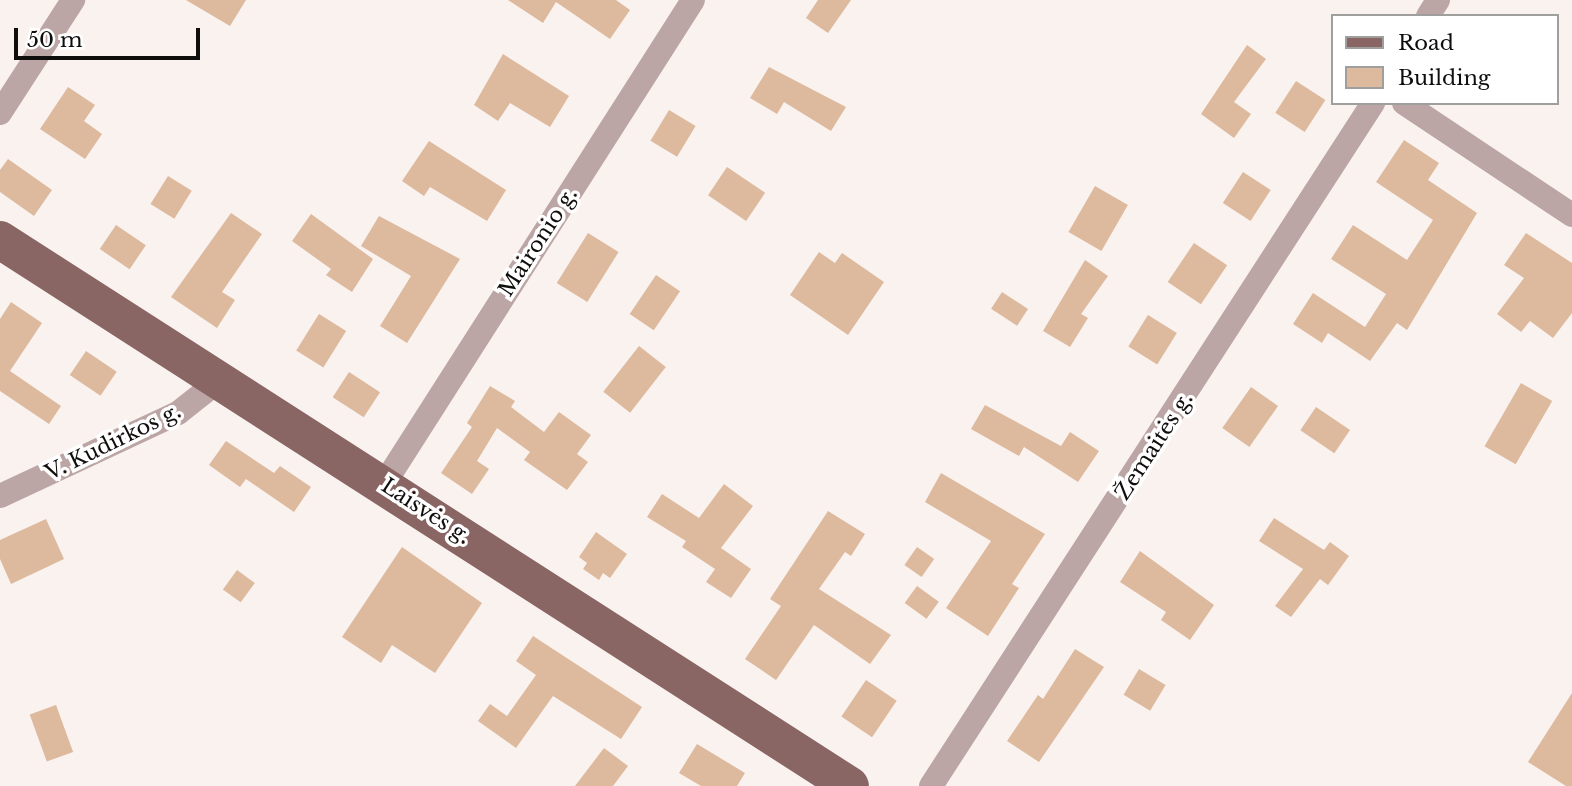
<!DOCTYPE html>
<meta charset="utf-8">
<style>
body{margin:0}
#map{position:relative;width:1572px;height:786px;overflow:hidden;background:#faf2ef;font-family:"Libre Baskerville",serif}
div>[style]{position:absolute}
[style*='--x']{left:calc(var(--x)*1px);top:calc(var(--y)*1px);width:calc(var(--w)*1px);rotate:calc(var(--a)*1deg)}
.building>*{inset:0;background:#ddb99e;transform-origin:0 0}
.street>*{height:24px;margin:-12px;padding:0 12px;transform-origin:12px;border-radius:12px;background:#bba6a5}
.primary>*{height:38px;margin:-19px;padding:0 19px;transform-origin:19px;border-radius:19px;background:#896564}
span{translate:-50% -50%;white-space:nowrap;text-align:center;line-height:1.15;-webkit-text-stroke:7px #fff;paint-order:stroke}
.street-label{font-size:21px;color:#100e0d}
.legend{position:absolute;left:1331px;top:14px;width:228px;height:91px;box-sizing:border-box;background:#fff;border:2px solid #9f9f9e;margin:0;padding:9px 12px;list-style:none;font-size:21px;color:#100e0d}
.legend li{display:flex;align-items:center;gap:14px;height:35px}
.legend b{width:35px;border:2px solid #9f9f9e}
.scale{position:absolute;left:14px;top:28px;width:186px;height:32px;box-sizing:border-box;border:4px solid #100e0d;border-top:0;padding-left:9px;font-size:21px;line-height:24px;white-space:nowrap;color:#100e0d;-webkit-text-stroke:5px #fff;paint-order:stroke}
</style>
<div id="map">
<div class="building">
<div style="clip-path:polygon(186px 0,246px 0,230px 26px)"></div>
<div style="clip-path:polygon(508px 0,616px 0,630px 10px,610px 39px,556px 2px,543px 23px)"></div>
<div style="clip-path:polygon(818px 0,851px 0,828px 33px,806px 18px)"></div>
<div style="clip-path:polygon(1247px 45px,1266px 59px,1234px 102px,1251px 114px,1234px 138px,1201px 114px)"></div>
<div style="clip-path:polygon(503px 54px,569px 96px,550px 127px,510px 103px,498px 121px,474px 105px)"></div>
<div style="clip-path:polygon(769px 67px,846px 107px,831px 131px,784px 102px,777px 114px,750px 98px)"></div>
<div style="left:1296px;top:81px;width:35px;height:38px;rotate:33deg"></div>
<div style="clip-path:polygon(68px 87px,95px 105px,84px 121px,102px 134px,85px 159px,40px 129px)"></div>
<div style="left:669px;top:110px;width:31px;height:36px;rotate:31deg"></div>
<div style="clip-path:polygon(1404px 140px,1439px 163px,1428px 180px,1477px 213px,1407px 330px,1397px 323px,1370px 361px,1328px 333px,1322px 343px,1293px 324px,1313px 293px,1365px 327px,1386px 294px,1331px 259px,1353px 225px,1407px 260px,1433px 220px,1376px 182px)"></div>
<div style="clip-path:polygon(429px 141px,506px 190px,487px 221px,430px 187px,424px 196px,402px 181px)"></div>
<div style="clip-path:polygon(8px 159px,52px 190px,34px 216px,0 192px,0 170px)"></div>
<div style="left:727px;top:167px;width:46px;height:34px;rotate:34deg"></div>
<div style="left:1243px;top:172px;width:33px;height:37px;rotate:33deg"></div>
<div style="left:168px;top:176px;width:28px;height:33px;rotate:32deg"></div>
<div style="left:1095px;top:186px;width:38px;height:53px;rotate:30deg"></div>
<div style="clip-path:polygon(231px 213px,262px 234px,222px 292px,235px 300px,217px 328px,171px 297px)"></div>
<div style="clip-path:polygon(311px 214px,373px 259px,352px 292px,326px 275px,331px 269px,292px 241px)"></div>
<div style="clip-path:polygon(379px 216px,460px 259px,407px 343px,380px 326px,411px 276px,361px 246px)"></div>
<div style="left:116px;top:225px;width:36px;height:29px;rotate:34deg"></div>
<div style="left:588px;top:233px;width:36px;height:59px;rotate:32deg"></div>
<div style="clip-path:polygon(1526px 233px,1572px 263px,1572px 313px,1553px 338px,1530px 321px,1521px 332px,1497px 314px,1524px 278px,1504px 265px)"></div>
<div style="left:1194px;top:243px;width:40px;height:47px;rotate:34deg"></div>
<div style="clip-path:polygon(819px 252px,835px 263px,842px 253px,884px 282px,848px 335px,790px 295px)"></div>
<div style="clip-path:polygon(1085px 260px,1108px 276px,1081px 314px,1088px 318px,1070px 347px,1043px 331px)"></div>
<div style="left:656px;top:275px;width:29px;height:47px;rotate:34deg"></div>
<div style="left:1002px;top:292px;width:31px;height:20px;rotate:33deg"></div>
<div style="clip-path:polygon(11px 302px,42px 323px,10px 371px,61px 406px,49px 424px,0 391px,0 319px)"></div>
<div style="left:319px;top:314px;width:32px;height:43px;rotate:32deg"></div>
<div style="left:1148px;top:315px;width:34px;height:37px;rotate:32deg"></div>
<div style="left:639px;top:346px;width:34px;height:58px;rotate:38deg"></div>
<div style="left:86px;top:351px;width:37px;height:29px;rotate:34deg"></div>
<div style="left:349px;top:372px;width:37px;height:30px;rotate:33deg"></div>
<div style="left:1521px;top:383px;width:36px;height:73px;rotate:30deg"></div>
<div style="clip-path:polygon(490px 386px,515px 401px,511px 407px,544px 432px,559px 412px,591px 435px,577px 454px,588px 462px,567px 490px,524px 460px,530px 452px,497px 428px,477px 461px,489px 469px,472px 494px,441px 473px,472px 427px,467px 423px)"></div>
<div style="left:1251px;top:387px;width:33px;height:50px;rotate:35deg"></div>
<div style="clip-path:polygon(985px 405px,1061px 446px,1070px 432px,1099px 451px,1078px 482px,1024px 447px,1019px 456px,971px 429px)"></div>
<div style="left:1316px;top:407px;width:41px;height:28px;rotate:34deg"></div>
<div style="clip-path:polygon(226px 441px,274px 473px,280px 466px,311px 487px,294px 512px,246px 479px,240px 487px,209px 465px)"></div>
<div style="clip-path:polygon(941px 473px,1045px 534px,1012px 584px,1019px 588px,988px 636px,946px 608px,991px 541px,925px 502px)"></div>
<div style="clip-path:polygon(724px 484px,753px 506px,721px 548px,751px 569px,731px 598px,706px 582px,715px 569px,682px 547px,686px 541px,647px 517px,662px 494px,699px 518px)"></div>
<div style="clip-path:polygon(828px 511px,865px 534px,851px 556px,845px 552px,819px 589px,891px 635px,870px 664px,814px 625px,776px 680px,745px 659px,781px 606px,770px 599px)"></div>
<div style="clip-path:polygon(1274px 518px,1324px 550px,1330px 542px,1349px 556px,1328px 585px,1320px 579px,1291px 617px,1275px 606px,1303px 569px,1259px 541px)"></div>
<div style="clip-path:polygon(46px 519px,64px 559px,11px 584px,0 559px,0 540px)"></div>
<div style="clip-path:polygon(596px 532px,627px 554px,610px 578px,603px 573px,599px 580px,583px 569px,587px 563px,579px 557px)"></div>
<div style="clip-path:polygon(402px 547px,482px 603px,435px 673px,392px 645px,381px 663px,342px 637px)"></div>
<div style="left:917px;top:547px;width:21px;height:22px;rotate:35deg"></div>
<div style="clip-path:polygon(1140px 551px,1214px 605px,1190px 640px,1161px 620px,1166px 612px,1120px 582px)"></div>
<div style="left:237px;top:570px;width:22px;height:24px;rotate:36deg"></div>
<div style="left:917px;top:586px;width:27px;height:21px;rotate:36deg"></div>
<div style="clip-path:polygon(533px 636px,642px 707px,621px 739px,553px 696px,516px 748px,478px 721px,490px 704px,507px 716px,536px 675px,516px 661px)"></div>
<div style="clip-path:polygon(1075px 649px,1104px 667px,1039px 762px,1007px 741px,1038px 695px,1043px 699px)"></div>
<div style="left:1139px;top:669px;width:31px;height:30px;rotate:31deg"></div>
<div style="left:866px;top:680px;width:37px;height:44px;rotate:34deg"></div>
<div style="clip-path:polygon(1572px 693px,1572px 786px,1566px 786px,1528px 762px)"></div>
<div style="left:56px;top:705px;width:50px;height:28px;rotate:70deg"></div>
<div style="clip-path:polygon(697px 744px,745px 773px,737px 786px,701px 786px,679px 773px)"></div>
<div style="clip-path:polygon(604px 748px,628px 766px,613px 786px,575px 786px)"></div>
</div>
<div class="street">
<div style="--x:1428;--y:16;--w:19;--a:-58"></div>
<div style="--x:1404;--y:103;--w:202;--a:33.7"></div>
<div style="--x:0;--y:113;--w:135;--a:-57.1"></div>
<div style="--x:384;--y:484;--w:574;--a:-57.44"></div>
<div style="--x:0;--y:496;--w:196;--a:-25"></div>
<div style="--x:178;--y:413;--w:55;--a:-38.3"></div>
<div style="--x:931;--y:786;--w:814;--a:-57.09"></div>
</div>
<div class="primary">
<div style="--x:0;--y:240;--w:1010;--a:32.71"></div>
</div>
<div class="street-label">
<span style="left:538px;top:242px;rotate:-57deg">Maironio g.</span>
<span style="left:113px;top:442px;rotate:-26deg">V. Kudirkos g.</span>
<span style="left:1154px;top:446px;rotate:-57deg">Žemaitės g.</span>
<span style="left:426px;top:511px;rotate:33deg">Laisvės g.</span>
</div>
<ul class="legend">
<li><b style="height:9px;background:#896564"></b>Road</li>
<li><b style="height:19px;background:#ddb99e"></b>Building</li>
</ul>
<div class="scale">50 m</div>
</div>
